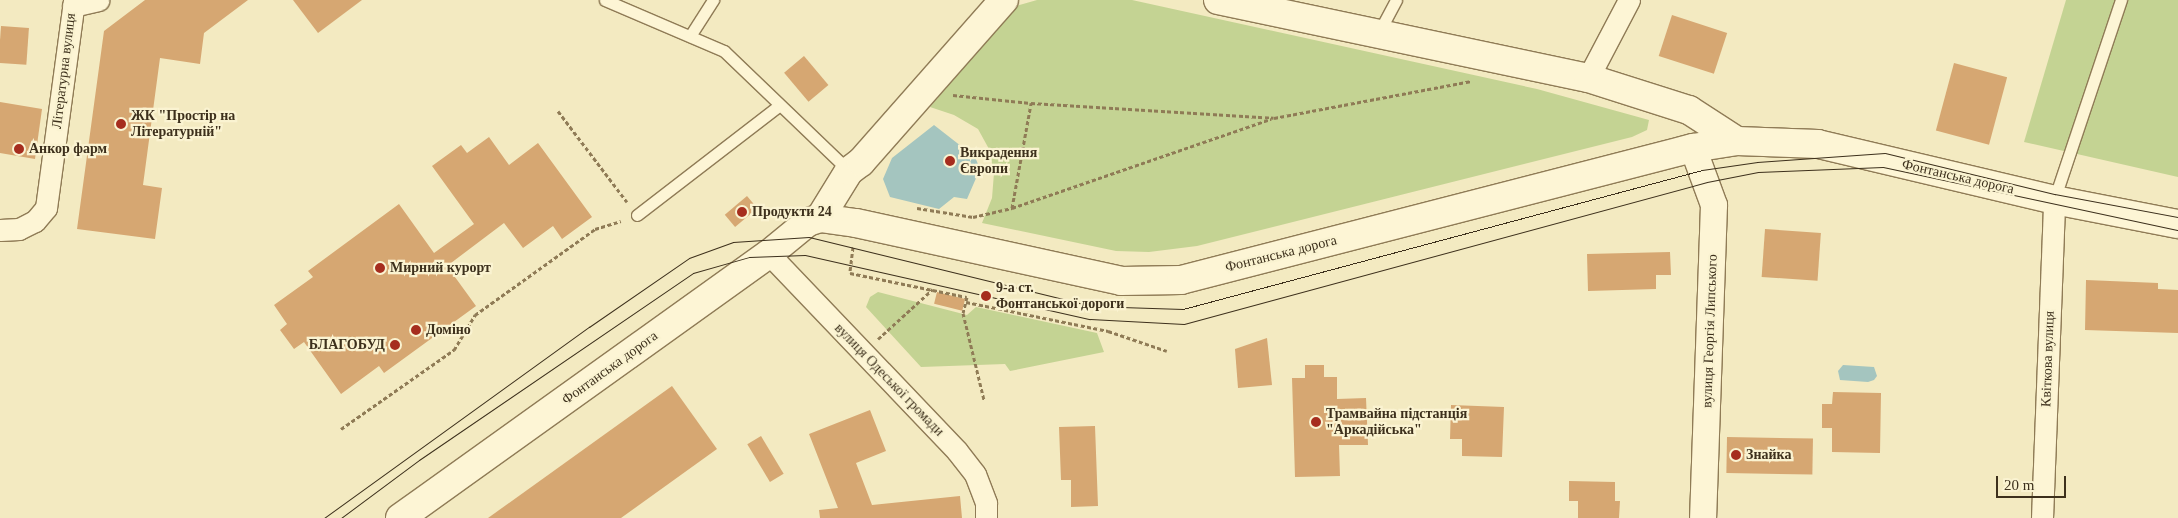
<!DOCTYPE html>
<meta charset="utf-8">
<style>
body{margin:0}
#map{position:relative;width:2178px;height:518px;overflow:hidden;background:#f3eac1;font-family:"Times New Roman",serif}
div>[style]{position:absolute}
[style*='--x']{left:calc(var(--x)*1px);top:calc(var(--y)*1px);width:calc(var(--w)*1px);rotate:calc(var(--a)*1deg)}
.green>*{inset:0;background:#c4d393}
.water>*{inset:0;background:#a4c5bf}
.building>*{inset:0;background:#d6a772;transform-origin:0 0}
.path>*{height:3px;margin-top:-1.5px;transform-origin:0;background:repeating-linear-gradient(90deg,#8f7b56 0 4px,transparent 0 6.5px)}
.roads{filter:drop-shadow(1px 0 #8f7b56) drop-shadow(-1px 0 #8f7b56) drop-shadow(0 1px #8f7b56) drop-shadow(0 -1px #8f7b56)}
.service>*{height:11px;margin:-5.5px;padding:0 5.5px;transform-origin:5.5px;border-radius:5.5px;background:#fdf5d5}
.minor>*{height:21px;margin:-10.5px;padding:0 10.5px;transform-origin:10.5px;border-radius:10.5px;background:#fdf5d5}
.tertiary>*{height:26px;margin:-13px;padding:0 13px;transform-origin:13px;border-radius:13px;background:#fdf5d5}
.secondary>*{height:28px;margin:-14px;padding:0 14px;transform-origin:14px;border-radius:14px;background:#fdf5d5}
.tram>*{height:1px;margin:-0.5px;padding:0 0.5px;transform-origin:0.5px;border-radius:0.5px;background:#3d301c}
.dots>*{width:14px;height:14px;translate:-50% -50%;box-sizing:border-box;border:2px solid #faf3d1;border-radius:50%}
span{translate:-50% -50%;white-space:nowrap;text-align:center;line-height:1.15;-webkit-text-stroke:4.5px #faf3d1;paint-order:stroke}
.street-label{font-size:14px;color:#3d301c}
.poi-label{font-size:14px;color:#3d301c;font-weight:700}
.left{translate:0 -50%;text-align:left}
.right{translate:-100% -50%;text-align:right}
.scale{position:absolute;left:1996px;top:476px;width:70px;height:22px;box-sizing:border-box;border:2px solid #3d301c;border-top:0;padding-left:6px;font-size:15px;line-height:18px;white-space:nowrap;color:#3d301c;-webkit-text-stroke:4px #faf3d1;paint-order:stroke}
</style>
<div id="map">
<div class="green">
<div style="clip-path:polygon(1037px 0,1132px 0,1537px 89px,1649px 120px,1647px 130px,1632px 137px,1197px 246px,1149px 252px,1116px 251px,982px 223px,992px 198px,994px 173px,989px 149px,978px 129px,954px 115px,930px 107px,1016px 6px)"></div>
<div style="clip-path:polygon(2066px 0,2178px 0,2178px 177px,2024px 142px)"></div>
<div style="clip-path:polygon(878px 292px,967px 315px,976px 307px,1097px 333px,1104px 352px,1010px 371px,1005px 364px,921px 367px,866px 307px,870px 297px)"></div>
</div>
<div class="water">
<div style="clip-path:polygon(934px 125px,975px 157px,980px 169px,967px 199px,954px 197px,939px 209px,890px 197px,883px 179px,892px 158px)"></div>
<div style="clip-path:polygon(1843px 365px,1874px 367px,1877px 376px,1874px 380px,1868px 382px,1840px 380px,1838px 371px)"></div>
</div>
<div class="building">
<div style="clip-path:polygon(145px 0,248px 0,204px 33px,200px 64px,160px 58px,143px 185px,162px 188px,155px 239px,77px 229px,104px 31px)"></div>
<div style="clip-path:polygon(293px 0,362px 0,318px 33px)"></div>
<div style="left:1672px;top:15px;width:58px;height:43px;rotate:18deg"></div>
<div style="left:1px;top:26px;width:28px;height:37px;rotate:4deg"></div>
<div style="left:804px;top:56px;width:38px;height:26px;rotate:50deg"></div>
<div style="left:1954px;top:63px;width:55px;height:70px;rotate:15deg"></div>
<div style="clip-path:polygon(0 102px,42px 109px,35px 159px,0 153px)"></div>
<div style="clip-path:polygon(489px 137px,509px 165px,538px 143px,592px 217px,562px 239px,553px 226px,523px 248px,504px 223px,447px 266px,476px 306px,384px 373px,379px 366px,341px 394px,304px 342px,294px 349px,280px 330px,287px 324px,274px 305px,313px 277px,308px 271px,399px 204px,434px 253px,474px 224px,432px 166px,461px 145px,467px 153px)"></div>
<div style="left:747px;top:196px;width:16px;height:29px;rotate:50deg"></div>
<div style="left:1765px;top:229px;width:56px;height:48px;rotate:4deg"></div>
<div style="clip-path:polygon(1670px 252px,1671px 275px,1656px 275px,1656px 289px,1588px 291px,1587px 254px)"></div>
<div style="clip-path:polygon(2086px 280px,2158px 283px,2158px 289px,2178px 290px,2178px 333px,2085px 330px)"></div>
<div style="left:937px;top:292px;width:29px;height:12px;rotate:14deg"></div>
<div style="clip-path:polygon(1267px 338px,1272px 385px,1238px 388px,1235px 349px)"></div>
<div style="clip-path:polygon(1305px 365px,1324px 365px,1324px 377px,1337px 377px,1337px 399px,1366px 398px,1368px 445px,1339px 445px,1340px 476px,1295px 477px,1292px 378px,1305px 378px)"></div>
<div style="clip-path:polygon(672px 386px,717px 449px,621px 518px,488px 518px)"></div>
<div style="clip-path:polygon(1833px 392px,1881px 393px,1880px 453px,1832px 452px,1832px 428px,1822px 428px,1822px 404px,1832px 404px)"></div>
<div style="clip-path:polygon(1451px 405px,1504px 407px,1502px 457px,1462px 456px,1462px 439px,1450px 439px)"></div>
<div style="clip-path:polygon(870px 410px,886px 451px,856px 463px,872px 505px,960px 496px,962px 518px,820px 518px,819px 510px,838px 508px,809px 434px)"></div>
<div style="clip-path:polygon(1095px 426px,1098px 506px,1071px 507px,1071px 480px,1061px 480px,1059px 427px)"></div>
<div style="left:761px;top:436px;width:44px;height:16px;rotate:59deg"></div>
<div style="left:1727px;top:437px;width:86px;height:36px;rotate:1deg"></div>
<div style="clip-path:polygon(1569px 481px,1615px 482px,1615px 501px,1620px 501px,1619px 518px,1578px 518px,1578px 501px,1569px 501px)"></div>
</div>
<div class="path">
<div style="--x:953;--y:95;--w:78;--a:5.9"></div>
<div style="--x:1031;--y:103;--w:243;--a:3.5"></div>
<div style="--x:1274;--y:118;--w:201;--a:-10.6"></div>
<div style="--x:558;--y:111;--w:114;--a:52.8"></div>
<div style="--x:917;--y:208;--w:57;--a:9.1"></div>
<div style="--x:973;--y:217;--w:40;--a:-13"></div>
<div style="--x:1012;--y:208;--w:274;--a:-19"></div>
<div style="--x:1012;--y:208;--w:107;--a:-79.7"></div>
<div style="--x:853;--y:247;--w:26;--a:97"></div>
<div style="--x:850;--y:273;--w:119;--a:11.6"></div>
<div style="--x:967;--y:297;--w:16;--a:104"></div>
<div style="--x:963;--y:313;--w:89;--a:76.4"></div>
<div style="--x:966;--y:302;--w:145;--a:11.5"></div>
<div style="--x:1108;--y:331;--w:62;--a:18.7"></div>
<div style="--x:878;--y:339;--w:74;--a:-42.3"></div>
<div style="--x:341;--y:429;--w:138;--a:-35"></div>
<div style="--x:454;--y:350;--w:41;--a:-59"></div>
<div style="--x:475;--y:315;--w:148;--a:-35.6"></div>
<div style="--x:595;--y:229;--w:27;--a:-17"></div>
</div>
<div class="roads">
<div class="service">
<div style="--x:605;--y:0;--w:129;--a:23.2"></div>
<div style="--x:724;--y:51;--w:173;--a:43.8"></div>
<div style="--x:1379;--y:32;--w:36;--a:-62"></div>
<div style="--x:690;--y:36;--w:43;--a:-57.4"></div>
<div style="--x:2054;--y:200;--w:211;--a:-71.5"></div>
<div style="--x:637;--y:215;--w:180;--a:-37.6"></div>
</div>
<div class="minor">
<div style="--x:73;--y:6;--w:26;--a:-13"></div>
<div style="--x:1588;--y:78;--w:88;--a:-62.3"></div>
<div style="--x:0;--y:230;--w:19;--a:-3"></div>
<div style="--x:19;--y:229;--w:18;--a:-27"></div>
<div style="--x:35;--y:221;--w:17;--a:-50"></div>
<div style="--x:46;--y:208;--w:210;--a:-82.3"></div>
<div style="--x:769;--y:254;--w:272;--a:46.3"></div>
<div style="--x:957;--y:451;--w:29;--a:52"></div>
<div style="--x:975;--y:474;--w:31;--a:69"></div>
<div style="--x:986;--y:503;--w:15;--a:90"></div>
<div style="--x:2042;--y:518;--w:318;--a:-87.8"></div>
</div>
<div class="tertiary">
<div style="--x:1693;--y:148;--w:61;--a:69.8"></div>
<div style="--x:1714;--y:205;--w:313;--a:92"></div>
</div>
<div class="secondary">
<div style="--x:1218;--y:0;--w:378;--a:11.9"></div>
<div style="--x:1588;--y:78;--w:106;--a:17.6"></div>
<div style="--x:1689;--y:110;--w:57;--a:32.9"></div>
<div style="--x:820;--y:218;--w:55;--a:-58.3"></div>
<div style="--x:849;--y:171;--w:15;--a:-37"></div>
<div style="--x:861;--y:162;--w:216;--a:-48.6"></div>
<div style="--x:400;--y:518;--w:454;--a:-35.6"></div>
<div style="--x:769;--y:254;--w:50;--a:-39.4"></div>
<div style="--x:808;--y:222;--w:13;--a:-18"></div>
<div style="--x:820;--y:218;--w:36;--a:8"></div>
<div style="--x:856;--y:223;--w:271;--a:12.3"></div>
<div style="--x:1121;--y:281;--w:60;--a:-1"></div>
<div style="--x:1181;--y:280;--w:529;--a:-14.46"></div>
<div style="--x:1693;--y:148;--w:45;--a:-9"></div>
<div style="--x:1737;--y:141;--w:81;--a:2.1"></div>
<div style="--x:1818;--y:144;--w:243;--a:13.3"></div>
<div style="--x:2054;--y:200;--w:126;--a:11"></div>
</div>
</div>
<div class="tram">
<div style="--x:324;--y:518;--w:327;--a:-35.8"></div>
<div style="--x:589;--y:327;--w:121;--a:-34.6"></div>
<div style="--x:689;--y:258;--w:47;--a:-20"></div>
<div style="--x:733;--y:242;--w:76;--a:-3.8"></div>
<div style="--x:809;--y:237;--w:292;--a:13.7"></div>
<div style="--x:1093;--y:306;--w:90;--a:1.9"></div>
<div style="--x:1183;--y:309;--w:537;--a:-14.99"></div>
<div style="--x:1702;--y:170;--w:56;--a:-8.3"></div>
<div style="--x:1757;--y:162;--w:128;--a:-4"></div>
<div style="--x:1885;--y:153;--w:175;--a:13.6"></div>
<div style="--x:2055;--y:194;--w:125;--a:10.6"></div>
<div style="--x:341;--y:518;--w:97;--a:-36.6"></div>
<div style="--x:419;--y:460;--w:332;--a:-34.3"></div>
<div style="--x:693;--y:273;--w:58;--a:-15.9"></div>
<div style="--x:749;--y:257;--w:56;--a:-2"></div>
<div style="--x:805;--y:255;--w:292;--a:12.7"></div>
<div style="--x:1090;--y:319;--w:94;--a:3"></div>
<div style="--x:1184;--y:324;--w:542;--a:-15.19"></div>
<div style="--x:1707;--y:182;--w:52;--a:-11.1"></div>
<div style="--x:1758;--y:172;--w:125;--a:-2.3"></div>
<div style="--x:1883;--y:167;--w:302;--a:12.1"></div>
</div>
<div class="dots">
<div style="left:121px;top:124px;background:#a62d1e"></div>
<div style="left:19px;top:149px;background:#a62d1e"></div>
<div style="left:950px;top:161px;background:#a62d1e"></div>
<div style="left:742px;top:212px;background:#a62d1e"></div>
<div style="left:380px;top:268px;background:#a62d1e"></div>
<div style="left:986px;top:296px;background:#a62d1e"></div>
<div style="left:416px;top:330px;background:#a62d1e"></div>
<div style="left:395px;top:345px;background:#a62d1e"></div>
<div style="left:1316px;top:422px;background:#a62d1e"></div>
<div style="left:1736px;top:455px;background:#a62d1e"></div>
</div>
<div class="street-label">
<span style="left:64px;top:71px;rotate:-83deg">Літературна вулиця</span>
<span style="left:1958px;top:177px;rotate:13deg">Фонтанська дорога</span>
<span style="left:1281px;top:254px;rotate:-14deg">Фонтанська дорога</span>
<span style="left:1710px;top:331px;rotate:-88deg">вулиця Георгія Липського</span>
<span style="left:2048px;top:359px;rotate:-88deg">Квіткова вулиця</span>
<span style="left:610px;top:368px;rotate:-36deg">Фонтанська дорога</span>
<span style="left:889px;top:380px;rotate:46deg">вулиця Одеської громади</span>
</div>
<div class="poi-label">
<span class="left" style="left:131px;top:124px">ЖК "Простір на<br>Літературній"</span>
<span class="left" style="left:29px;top:149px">Анкор фарм</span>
<span class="left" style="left:960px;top:161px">Викрадення<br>Європи</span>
<span class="left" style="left:752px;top:212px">Продукти 24</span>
<span class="left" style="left:390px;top:268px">Мирний курорт</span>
<span class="left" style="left:996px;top:296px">9-а ст.<br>Фонтанської дороги</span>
<span class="left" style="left:426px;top:330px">Доміно</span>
<span class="right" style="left:385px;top:345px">БЛАГОБУД</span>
<span class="left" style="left:1326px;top:422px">Трамвайна підстанція<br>"Аркадійська"</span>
<span class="left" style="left:1746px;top:455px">Знайка</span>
</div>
<div class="scale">20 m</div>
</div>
